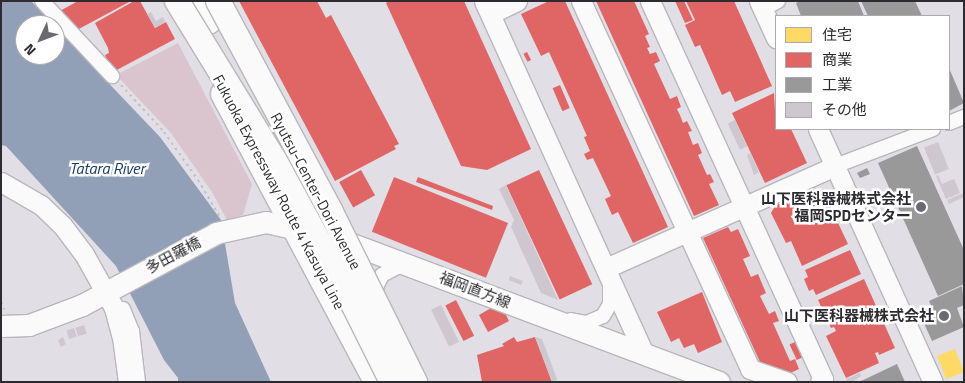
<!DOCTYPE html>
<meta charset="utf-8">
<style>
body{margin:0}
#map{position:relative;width:965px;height:383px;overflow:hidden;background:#e2dee6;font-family:"Titillium Web","Noto Sans JP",sans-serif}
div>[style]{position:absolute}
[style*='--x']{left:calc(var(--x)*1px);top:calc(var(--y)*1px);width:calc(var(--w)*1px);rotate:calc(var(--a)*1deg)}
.green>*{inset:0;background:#dac5ce}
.water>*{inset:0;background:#91a0b6}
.homes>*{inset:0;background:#ffd966;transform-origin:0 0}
.shops>*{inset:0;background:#e06666;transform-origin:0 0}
.industry>*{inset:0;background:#999}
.building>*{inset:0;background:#cfc7d0;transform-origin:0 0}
.path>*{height:2px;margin-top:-1px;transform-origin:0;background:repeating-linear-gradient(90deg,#c2c0c3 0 2.5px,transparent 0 6.5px)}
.roads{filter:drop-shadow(1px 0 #b9b6bc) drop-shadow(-1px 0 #b9b6bc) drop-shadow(0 1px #b9b6bc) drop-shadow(0 -1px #b9b6bc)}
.street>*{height:14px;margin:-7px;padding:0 7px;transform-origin:7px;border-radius:7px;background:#fbfafb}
.secondary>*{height:19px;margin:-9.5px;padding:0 9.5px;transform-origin:9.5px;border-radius:9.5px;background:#fbfafb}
.primary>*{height:21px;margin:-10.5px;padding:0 10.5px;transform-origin:10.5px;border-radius:10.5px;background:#fbfafb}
.highway>*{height:24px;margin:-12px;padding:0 12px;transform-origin:12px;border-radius:12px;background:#fbfafb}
.bridges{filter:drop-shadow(1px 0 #b9b6bc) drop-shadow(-1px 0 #b9b6bc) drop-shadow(0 1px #b9b6bc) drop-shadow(0 -1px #b9b6bc)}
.highway-bridge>*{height:24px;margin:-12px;padding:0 12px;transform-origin:12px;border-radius:12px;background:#fbfafb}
.dots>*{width:14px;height:14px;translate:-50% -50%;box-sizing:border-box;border:2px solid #fff;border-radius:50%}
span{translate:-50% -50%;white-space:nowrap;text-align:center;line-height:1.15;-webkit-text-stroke:5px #fff;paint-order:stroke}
.street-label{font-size:15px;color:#2d2b30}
.poi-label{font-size:15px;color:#2d2b30;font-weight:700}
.right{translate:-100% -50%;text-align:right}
.water-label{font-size:16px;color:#173a62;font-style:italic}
.frame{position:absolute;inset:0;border:2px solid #2d2b30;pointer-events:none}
.legend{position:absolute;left:775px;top:15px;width:175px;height:115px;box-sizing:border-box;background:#fff;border:1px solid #abaaac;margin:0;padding:6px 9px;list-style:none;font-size:15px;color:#2d2b30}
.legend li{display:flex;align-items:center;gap:10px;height:25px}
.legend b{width:25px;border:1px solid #abaaac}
.north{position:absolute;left:15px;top:15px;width:50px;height:50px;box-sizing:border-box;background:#fff;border:1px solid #abaaac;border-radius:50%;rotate:227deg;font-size:14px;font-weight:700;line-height:20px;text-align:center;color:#2d2b30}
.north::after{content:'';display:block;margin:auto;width:18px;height:22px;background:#6c6a70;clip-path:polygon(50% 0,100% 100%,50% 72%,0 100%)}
</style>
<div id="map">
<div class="green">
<div style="clip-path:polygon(178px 43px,252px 184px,243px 215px,227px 220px,212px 192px,171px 133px,116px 75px)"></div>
</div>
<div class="water">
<div style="clip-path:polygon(1px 1px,31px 1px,53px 25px,25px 25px,25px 55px,55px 55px,55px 27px,160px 137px,221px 220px,235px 303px,271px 382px,178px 382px,178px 378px,164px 360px,116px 266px,6px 146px,1px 145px)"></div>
</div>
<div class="homes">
<div style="left:955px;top:349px;width:25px;height:19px;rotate:69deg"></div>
</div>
<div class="shops">
<div style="clip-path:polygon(78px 1px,131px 1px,75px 31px,58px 12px)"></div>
<div style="clip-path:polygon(134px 1px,140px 1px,155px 28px,166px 22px,175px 39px,113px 72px,105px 55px,109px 53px,108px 48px,95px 23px)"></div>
<div style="clip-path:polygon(239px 1px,317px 1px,326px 18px,331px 15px,399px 144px,394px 146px,396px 149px,335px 181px)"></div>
<div style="clip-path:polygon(389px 1px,464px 1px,531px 149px,487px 170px,461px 166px,386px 3px)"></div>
<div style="clip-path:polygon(549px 1px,565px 1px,668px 227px,633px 243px,618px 212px,612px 215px,605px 199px,611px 196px,593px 158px,587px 160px,584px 154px,590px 151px,584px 137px,587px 136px,549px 52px,541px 56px,521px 14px)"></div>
<div style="clip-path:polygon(596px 1px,634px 1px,649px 34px,645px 36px,650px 47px,647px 48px,650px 54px,656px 52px,660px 61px,654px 64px,670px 99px,677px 96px,681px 107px,677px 109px,680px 115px,683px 123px,687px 121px,692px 131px,688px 132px,693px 145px,698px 143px,702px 153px,698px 155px,707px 175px,710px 174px,714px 182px,709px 184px,719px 205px,694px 216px)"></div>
<div style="clip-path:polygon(675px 1px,684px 1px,693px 20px,685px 23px)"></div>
<div style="clip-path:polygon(686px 1px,734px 1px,772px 86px,735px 102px,730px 91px,722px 95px,700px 45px,695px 47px,685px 25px,695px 20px)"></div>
<div style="left:527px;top:52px;width:9px;height:4px;rotate:63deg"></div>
<div style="left:560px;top:85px;width:25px;height:8px;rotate:67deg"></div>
<div style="clip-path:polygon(774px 93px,776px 129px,791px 129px,807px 163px,765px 183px,732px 113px)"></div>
<div style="left:361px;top:170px;width:29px;height:25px;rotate:61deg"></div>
<div style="left:539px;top:170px;width:126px;height:36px;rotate:65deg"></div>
<div style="left:394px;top:177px;width:123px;height:59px;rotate:22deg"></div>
<div style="clip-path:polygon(418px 177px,493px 206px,492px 210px,416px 182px)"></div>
<div style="clip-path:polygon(816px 188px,817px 191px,822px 189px,848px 244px,802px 266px,791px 241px,786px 243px,771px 213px,775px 206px,795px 196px,797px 201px,810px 194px,809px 191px)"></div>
<div style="clip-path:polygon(728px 227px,731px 232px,738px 229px,750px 256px,743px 259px,751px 277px,758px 274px,766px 293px,760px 296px,769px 314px,775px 311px,779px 321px,773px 323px,790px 361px,795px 359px,799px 369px,788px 374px,760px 362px,703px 238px)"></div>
<div style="clip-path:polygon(850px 250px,861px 274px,816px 295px,813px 289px,809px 291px,804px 279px,808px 277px,805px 270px)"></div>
<div style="clip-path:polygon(864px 279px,895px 348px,879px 355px,878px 352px,875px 353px,879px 363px,846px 378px,826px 336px,836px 331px,834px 327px,831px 328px,818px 300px)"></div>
<div style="clip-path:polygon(702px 292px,722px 342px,698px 353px,694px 344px,684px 348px,679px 338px,671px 342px,657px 312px)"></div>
<div style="left:456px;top:300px;width:40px;height:12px;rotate:63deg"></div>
<div style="clip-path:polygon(491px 308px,506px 315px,509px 321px,488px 332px,479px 315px)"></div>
<div style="clip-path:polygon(514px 337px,517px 342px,535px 337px,552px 382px,482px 382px,477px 355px,504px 346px,502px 344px)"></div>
<div style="left:795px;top:342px;width:17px;height:6px;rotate:65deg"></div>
</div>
<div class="industry">
<div style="clip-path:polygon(801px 1px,858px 1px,864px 16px,801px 16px,796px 3px)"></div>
<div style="clip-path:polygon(861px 1px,915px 1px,922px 16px,868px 16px)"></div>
<div style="clip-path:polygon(949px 68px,964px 103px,949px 111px)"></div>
<div style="clip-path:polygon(917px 146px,964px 250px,964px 284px,938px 296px,878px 163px)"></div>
<div style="clip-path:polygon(867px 168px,870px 174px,860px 178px,857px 173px)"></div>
<div style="clip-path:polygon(962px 286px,964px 305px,957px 308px,964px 327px,932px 341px,922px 319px,935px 313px,929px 301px)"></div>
<div style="clip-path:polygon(897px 364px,905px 382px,859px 382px)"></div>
</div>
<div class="building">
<div style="clip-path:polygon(151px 12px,156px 21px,163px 17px,165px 22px,155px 28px,147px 14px)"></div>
<div style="left:735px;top:120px;width:29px;height:8px;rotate:65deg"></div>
<div style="left:938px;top:142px;width:29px;height:15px;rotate:68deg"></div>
<div style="clip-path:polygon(750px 153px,759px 172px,754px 175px,747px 155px)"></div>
<div style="clip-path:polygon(938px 175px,942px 184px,954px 179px,960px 193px,946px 199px,936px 176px)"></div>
<div style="clip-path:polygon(506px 185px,558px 300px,541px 293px,511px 227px,514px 220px,499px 189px)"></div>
<div style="clip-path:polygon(964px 193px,964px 197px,949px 204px,947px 200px)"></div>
<div style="clip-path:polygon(510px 276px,523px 281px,521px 285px,509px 280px)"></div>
<div style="left:441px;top:305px;width:41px;height:11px;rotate:64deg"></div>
<div style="left:84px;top:325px;width:9px;height:9px;rotate:72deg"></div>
<div style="left:74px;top:328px;width:9px;height:8px;rotate:72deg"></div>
<div style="clip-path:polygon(63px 337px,66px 344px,61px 347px,58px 340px)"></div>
<div style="clip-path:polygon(535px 337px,542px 339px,557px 379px,556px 382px,552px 382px)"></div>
<div style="clip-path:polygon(860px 373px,861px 376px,852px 382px,847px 382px,846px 379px)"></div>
</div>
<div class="path">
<div style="--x:121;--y:85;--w:64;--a:47.5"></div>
<div style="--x:164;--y:132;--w:59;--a:54.7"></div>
<div style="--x:198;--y:180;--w:43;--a:59.3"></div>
<div style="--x:1;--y:302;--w:8;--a:67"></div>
</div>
<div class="roads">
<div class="street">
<div style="--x:42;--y:1;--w:103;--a:47"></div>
<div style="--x:763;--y:9;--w:17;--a:-28"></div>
<div style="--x:949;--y:123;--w:16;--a:-22"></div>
<div style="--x:835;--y:166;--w:105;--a:-20.7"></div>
<div style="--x:377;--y:300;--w:13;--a:-94"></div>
<div style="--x:376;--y:287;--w:13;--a:-63"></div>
<div style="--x:382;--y:275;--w:17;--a:-28"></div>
<div style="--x:397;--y:267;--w:12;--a:0"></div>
<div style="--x:123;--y:309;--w:24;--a:68"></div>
<div style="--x:132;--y:331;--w:51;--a:83.3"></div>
<div style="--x:571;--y:320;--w:16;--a:11"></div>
<div style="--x:587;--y:323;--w:17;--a:-24"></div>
<div style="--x:603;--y:316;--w:14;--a:-60"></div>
<div style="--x:610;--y:304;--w:20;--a:-90"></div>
</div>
<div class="secondary">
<div style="--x:484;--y:1;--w:387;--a:65.6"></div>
<div style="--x:581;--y:1;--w:405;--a:65.3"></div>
<div style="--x:750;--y:369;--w:39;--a:19"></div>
<div style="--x:650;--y:1;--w:416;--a:65.4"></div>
<div style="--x:823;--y:379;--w:4;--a:135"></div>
<div style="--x:759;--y:1;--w:41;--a:65.3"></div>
<div style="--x:490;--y:14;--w:30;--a:-26"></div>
<div style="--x:818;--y:129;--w:278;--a:65.6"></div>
<div style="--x:1;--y:182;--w:46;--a:29.9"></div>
<div style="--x:41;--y:205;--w:29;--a:44"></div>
<div style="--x:62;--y:225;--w:36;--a:53"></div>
<div style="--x:84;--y:254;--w:62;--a:60.9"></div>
<div style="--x:114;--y:308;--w:30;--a:75"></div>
<div style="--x:122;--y:337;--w:45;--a:82.4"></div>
<div style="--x:606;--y:268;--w:251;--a:-24"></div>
</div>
<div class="primary">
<div style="--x:336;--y:238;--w:409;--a:20.6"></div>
<div style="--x:1;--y:326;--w:28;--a:-2"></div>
<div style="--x:29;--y:325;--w:57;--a:-20.7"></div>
<div style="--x:82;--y:305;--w:152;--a:-28.2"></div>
<div style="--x:216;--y:233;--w:51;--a:-12.4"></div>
<div style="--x:266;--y:222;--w:41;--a:12.7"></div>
</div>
<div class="highway">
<div style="--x:197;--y:1;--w:24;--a:62"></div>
<div style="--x:223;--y:94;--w:326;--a:62"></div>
</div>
</div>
<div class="bridges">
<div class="highway-bridge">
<div style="--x:177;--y:1;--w:185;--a:58.5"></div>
<div style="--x:274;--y:159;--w:167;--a:61.4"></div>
<div style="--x:354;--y:306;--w:85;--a:63.4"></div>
<div style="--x:218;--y:1;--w:239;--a:61.8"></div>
<div style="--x:331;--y:212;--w:190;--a:63.7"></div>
</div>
</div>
<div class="dots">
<div style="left:921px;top:207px;background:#6c6a70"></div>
<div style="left:944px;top:316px;background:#6c6a70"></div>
</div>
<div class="street-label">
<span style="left:316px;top:191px;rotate:62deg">Ryutsu-Center-Dori Avenue</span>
<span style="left:279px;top:192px;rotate:62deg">Fukuoka Expressway Route 4 Kasuya Line</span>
<span style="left:173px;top:255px;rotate:-28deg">多田羅橋</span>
<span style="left:475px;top:290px;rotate:21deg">福岡直方線</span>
</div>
<div class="poi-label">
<span class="right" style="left:911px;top:207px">山下医科器械株式会社<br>福岡SPDセンター</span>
<span class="right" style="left:934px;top:316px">山下医科器械株式会社</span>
</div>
<div class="water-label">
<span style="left:107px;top:168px">Tatara River</span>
</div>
<div class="frame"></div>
<ul class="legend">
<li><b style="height:14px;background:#ffd966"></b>住宅</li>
<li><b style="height:14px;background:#e06666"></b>商業</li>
<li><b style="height:14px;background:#999"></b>工業</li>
<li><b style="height:14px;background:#cfc7d0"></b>その他</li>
</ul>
<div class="north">N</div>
</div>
